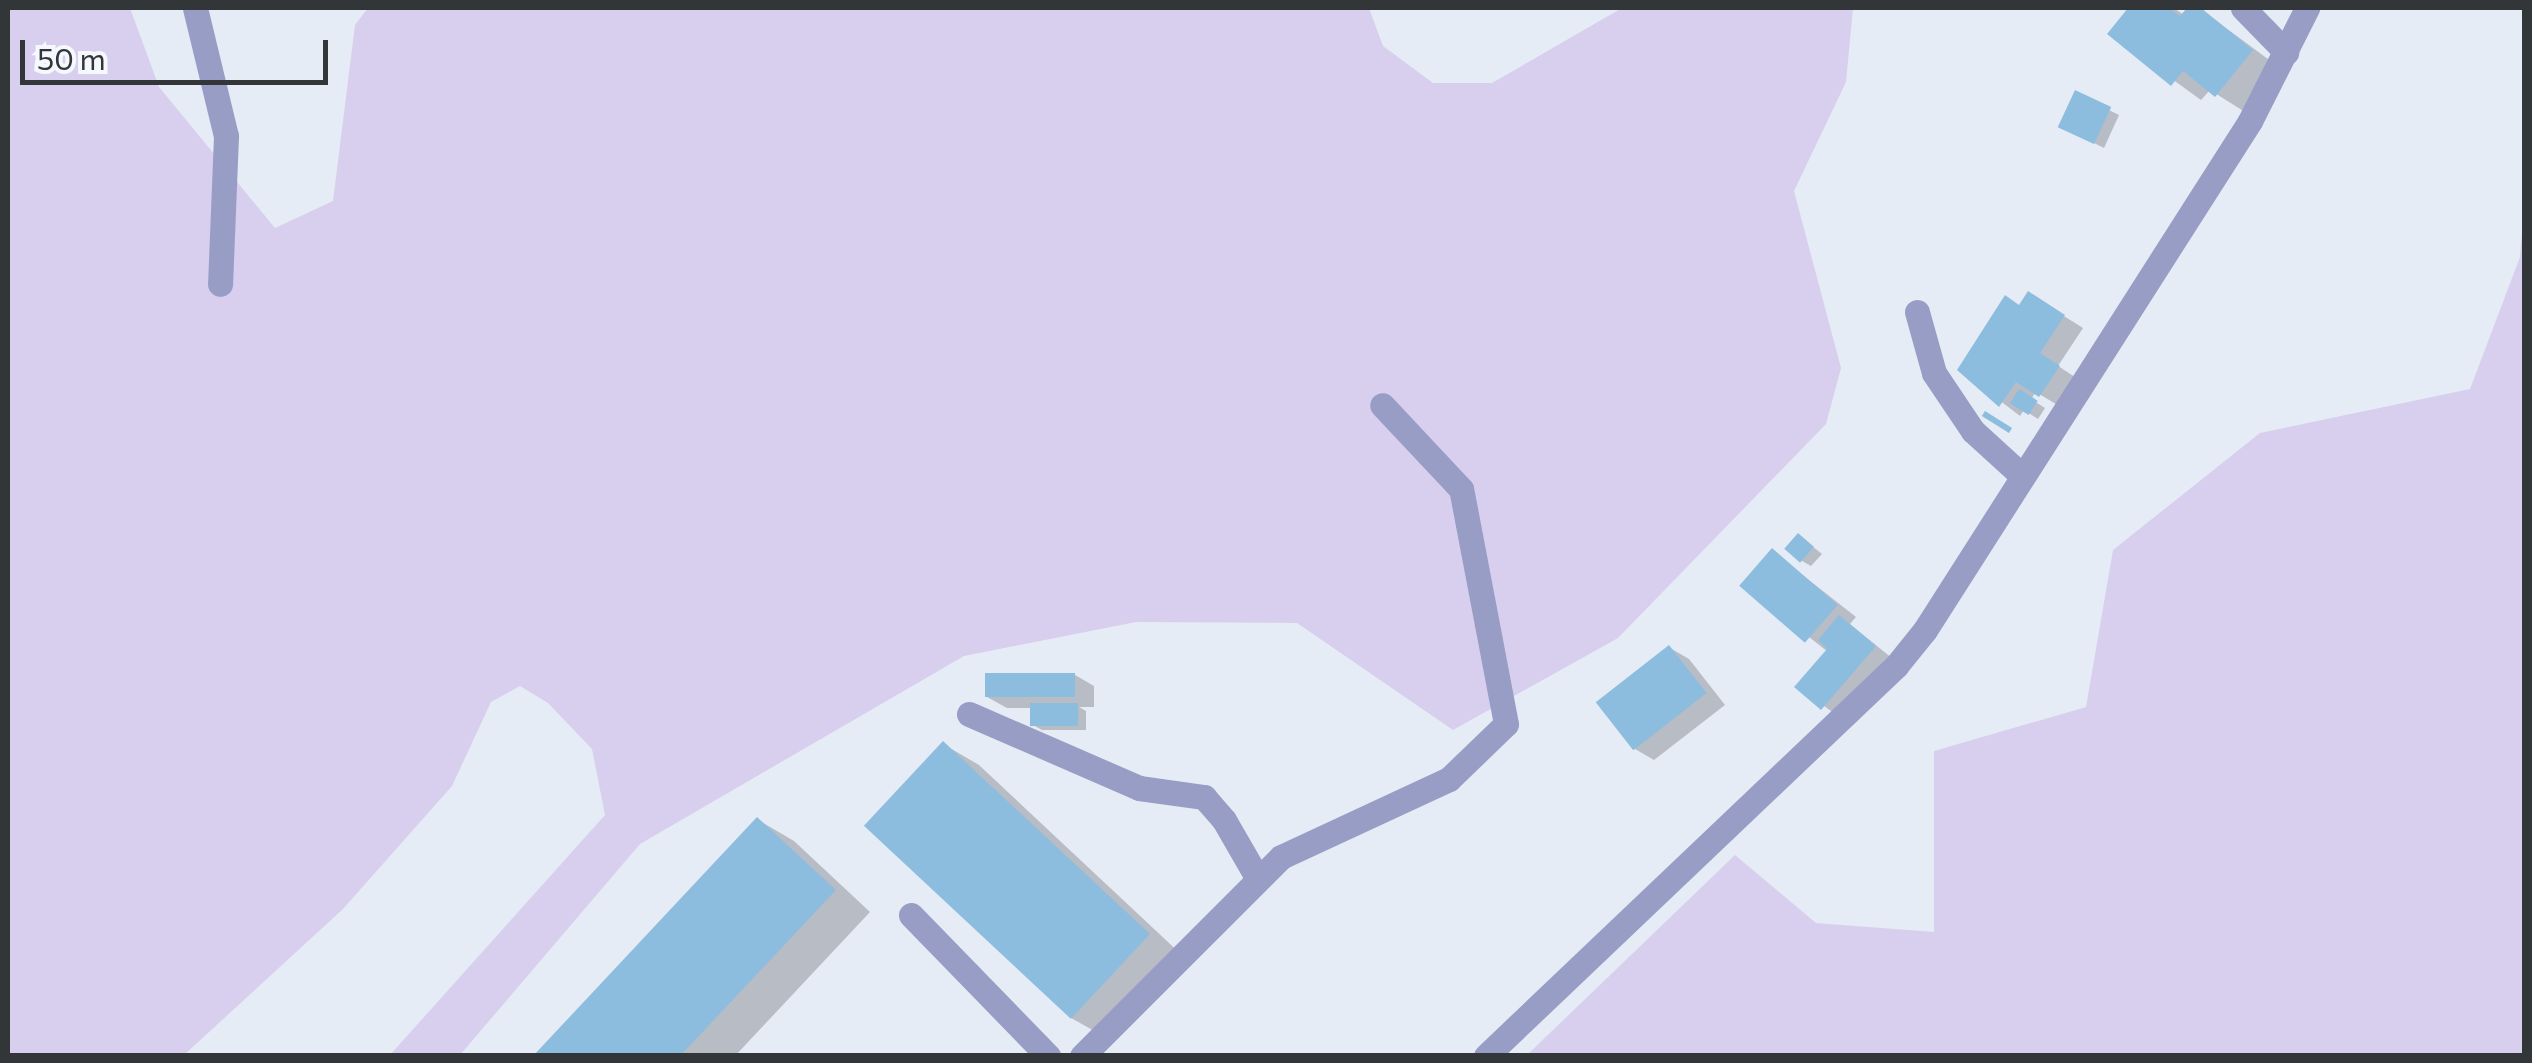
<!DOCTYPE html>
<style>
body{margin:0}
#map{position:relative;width:2532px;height:1063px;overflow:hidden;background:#e6ecf5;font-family:Commissioner,sans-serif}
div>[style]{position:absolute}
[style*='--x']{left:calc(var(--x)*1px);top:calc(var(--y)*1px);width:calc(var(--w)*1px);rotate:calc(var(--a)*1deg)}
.green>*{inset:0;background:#d8ceee}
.shadow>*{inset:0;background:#0003}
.building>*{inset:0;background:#8dbdde;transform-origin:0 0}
.street>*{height:25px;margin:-12.5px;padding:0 12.5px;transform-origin:12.5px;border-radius:12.5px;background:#989dc5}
span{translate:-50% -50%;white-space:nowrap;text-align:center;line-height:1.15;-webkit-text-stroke:10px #f5f9fe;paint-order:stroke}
.frame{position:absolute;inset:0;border:10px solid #333639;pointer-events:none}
.scale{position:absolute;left:20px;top:40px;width:308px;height:45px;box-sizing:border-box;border:5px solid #333639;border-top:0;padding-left:12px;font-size:30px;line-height:35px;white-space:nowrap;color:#333639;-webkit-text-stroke:8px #f5f9fe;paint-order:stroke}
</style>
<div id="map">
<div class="green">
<div style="clip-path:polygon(8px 8px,130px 8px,159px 87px,275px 228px,333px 201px,355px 25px,368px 8px,1369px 8px,1383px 46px,1433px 83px,1492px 83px,1622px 8px,1853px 8px,1846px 82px,1794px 191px,1841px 368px,1826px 424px,1618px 638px,1453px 730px,1297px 623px,1136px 622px,964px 656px,640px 844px,460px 1055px,390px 1055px,605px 815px,592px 749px,548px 703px,520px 686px,491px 702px,452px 786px,343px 909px,184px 1055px,8px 1055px)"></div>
<div style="clip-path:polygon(2524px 207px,2524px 1055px,1527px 1055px,1735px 855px,1816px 923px,1934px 932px,1934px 751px,2086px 707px,2113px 550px,2260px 433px,2470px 389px,2520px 257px)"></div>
</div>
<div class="shadow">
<div style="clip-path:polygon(2131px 8px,2174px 8px,2184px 15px,2199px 8px,2280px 68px,2245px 112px,2210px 90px,2201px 100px,2110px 34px)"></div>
<div style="clip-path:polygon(2076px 94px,2119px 115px,2104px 148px,2070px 131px)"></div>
<div style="clip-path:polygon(2048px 306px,2083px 328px,2058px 366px,2078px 379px,2059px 406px,2036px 392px,2031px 399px,2045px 408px,2038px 419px,2024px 410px,2020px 416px,1960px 370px,2020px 307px)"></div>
<div style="clip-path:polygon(1807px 542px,1822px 554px,1811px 566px,1802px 561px)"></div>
<div style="clip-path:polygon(1772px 551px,1856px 617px,1850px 624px,1893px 659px,1842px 719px,1798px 687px,1828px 652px,1743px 585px)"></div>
<div style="clip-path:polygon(1670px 648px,1689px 659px,1725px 705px,1654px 760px,1635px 749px)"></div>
<div style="clip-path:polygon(1075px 675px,1094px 686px,1094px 707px,1079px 707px,1086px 711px,1086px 730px,1042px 730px,1033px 725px,1032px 708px,1007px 708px,987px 697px)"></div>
<div style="clip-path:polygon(943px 744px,979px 765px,1184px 957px,1107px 1038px,1071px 1018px)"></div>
<div style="clip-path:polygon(758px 820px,794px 841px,870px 912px,735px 1056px,536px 1056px)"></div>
</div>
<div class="building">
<div style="clip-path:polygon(2128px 8px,2169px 8px,2180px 16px,2187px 8px,2201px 8px,2253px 50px,2215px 97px,2183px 71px,2171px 86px,2107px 34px)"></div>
<div style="left:2075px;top:90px;width:40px;height:41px;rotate:25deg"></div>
<div style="clip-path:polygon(2028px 291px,2065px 315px,2040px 353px,2060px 366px,2039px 397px,2016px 382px,1999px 407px,1957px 370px,2005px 295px,2019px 305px)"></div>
<div style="left:2019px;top:389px;width:22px;height:17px;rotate:32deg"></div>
<div style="left:1985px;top:411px;width:32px;height:6px;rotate:32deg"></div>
<div style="left:1798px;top:533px;width:21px;height:21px;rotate:41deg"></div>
<div style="left:1772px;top:548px;width:87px;height:50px;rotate:41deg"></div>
<div style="clip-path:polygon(1839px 615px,1876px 646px,1821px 710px,1794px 687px,1827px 649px,1818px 640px)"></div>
<div style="left:1669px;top:645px;width:61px;height:93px;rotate:52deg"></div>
<div style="left:1075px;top:673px;width:24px;height:90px;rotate:90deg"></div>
<div style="left:1078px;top:703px;width:23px;height:48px;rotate:90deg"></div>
<div style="left:943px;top:741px;width:283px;height:116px;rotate:43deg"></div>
<div style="clip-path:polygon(757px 817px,836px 890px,680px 1056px,533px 1056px)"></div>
</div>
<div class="street">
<div style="--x:195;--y:8;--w:132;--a:76.4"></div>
<div style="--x:226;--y:136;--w:148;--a:92.3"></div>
<div style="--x:2243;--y:8;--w:62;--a:45.7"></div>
<div style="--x:1917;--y:312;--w:63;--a:74.4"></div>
<div style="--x:1934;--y:373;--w:70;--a:56.1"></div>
<div style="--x:1973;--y:431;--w:62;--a:42.4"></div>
<div style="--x:969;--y:714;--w:185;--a:23.5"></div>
<div style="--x:1139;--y:788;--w:66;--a:7.9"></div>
<div style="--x:1204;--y:797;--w:30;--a:49"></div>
<div style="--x:1224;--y:820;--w:68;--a:60"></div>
<div style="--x:911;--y:915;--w:197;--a:45.8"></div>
<div style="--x:1082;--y:1056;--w:281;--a:-45"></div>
<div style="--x:1281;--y:857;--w:185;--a:-24.9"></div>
<div style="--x:1449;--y:779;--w:79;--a:-44"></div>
<div style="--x:1506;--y:724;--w:239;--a:-100.8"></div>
<div style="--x:1461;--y:489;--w:115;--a:-133.2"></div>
<div style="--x:1486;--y:1056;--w:566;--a:-43.57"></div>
<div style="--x:1896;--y:666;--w:46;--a:-51.1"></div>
<div style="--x:1925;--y:630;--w:604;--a:-57.44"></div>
<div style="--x:2250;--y:121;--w:127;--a:-63.2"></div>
</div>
<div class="frame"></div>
<div class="scale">50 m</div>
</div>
